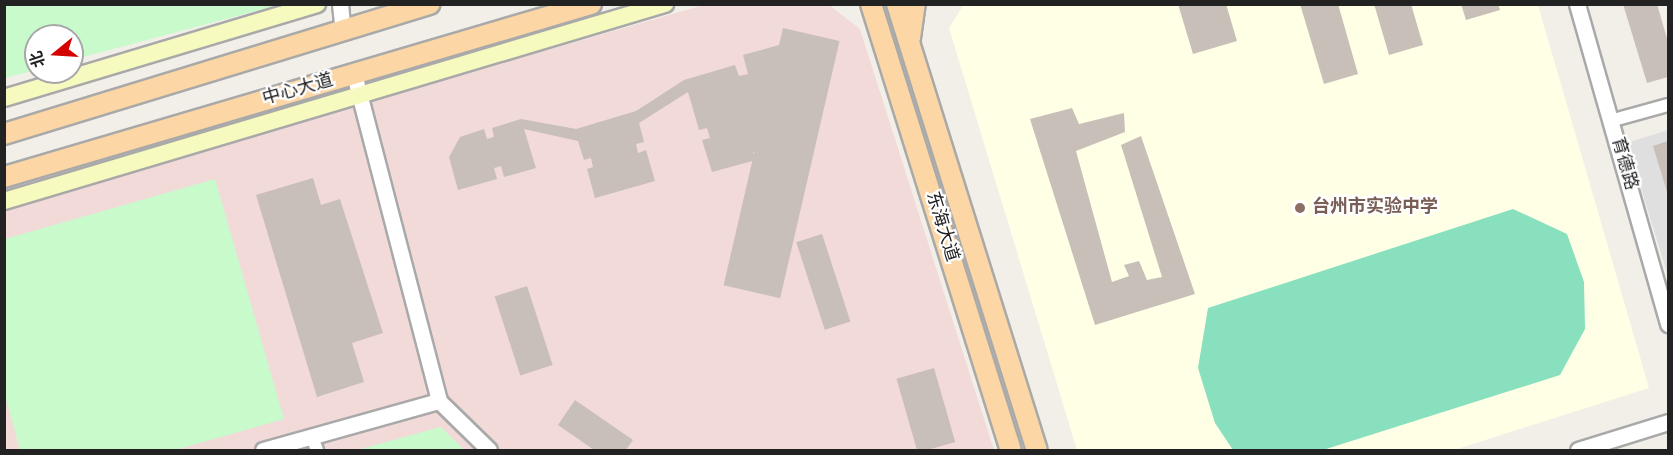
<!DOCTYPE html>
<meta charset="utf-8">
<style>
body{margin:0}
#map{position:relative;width:1673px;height:455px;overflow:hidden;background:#f2efe9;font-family:Overpass,"Noto Sans SC",sans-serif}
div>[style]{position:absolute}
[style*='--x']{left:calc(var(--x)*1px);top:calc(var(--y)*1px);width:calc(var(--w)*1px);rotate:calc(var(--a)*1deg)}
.residential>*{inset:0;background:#e0dfdf}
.commercial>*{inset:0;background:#f2dad9}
.education>*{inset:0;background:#ffffe5}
.park>*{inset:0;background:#c8facc}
.pitch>*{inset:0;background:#88e0be}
.building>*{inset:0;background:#c7bfb8;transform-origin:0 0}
.roads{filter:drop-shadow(2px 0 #a9a9a9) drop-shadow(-2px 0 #a9a9a9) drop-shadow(0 2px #a9a9a9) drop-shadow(0 -2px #a9a9a9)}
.minor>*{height:12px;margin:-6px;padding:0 6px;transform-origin:6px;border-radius:6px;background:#fff}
.tertiary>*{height:15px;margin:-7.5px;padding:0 7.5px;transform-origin:7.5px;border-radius:7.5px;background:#fff}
.secondary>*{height:16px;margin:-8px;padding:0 8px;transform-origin:8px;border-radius:8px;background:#f7fabf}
.primary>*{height:20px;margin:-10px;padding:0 10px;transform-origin:10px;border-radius:10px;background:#fcd6a4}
.dots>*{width:16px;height:16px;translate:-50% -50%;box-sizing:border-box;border:3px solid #fff;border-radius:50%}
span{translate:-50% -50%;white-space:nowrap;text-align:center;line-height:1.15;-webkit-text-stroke:4.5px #fff;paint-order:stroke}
.street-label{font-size:18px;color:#222}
.education-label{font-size:18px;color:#785e54;font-weight:700}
.left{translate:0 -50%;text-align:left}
.frame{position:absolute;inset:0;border:6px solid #222;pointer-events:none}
.north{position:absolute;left:24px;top:24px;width:60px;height:60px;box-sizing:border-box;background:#fff;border:2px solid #a7a7a7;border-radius:50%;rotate:252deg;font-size:16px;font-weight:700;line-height:24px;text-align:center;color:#222}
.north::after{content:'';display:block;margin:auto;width:21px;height:27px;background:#d40000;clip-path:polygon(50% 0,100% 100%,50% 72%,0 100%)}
</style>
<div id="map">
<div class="residential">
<div style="clip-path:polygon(1668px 130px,1668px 276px,1627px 143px)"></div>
</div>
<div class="commercial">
<div style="clip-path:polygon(707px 4px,829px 5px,860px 29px,994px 450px,5px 450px,5px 207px)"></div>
</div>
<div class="education">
<div style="clip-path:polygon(964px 4px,1538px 5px,1649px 388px,1454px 450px,1077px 450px,949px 28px)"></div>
</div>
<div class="park">
<div style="clip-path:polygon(5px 4px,279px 4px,279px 5px,72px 60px,72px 36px,36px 36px,36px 70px,5px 78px)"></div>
<div style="clip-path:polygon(215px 179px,284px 419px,175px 450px,20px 450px,5px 396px,5px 239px)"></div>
<div style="clip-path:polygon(441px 427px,464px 450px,357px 450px)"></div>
</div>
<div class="pitch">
<div style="clip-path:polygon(1513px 209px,1567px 234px,1584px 282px,1585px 329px,1560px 375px,1323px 450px,1233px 450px,1215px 423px,1198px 368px,1208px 308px)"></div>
</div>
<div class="building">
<div style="clip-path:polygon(1178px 4px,1226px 4px,1237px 41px,1193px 54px)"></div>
<div style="clip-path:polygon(1300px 4px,1338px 4px,1358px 74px,1324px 84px)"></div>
<div style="clip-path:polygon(1374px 4px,1411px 4px,1423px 45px,1389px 55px)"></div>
<div style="clip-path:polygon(1461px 4px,1498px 4px,1500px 10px,1466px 20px)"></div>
<div style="clip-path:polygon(1623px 4px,1657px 4px,1668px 42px,1668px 77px,1647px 83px)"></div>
<div style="left:783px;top:28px;width:58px;height:264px;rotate:13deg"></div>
<div style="clip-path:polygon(786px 43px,802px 98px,778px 104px,782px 116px,800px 111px,811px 150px,768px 163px,764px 149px,753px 152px,756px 160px,712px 172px,702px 140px,710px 138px,707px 128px,699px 130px,688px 92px,639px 123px,644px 142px,636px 144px,638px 153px,646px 150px,655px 181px,595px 198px,587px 169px,593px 167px,591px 158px,584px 160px,578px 141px,524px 129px,536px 168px,504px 177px,501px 166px,494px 168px,497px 179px,458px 190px,449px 157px,460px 137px,484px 129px,487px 139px,494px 137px,492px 128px,521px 119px,576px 129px,636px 111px,684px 80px,735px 65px,739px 76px,748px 74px,743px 55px)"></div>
<div style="clip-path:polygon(1072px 108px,1079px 124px,1124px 113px,1125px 132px,1076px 151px,1112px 282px,1129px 276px,1124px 265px,1139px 261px,1147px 280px,1162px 277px,1121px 145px,1141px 136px,1195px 294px,1095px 325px,1030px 119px)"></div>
<div style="clip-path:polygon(1668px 141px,1668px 195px,1653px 146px)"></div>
<div style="clip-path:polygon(313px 178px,321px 205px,340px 199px,383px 333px,352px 343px,364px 382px,317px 397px,256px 195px)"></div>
<div style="left:822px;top:234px;width:92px;height:27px;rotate:72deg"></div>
<div style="left:527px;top:286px;width:83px;height:34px;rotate:72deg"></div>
<div style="left:934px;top:368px;width:77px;height:39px;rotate:74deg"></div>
<div style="clip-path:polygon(575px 400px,633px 440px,626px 450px,594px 450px,558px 425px)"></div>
</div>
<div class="roads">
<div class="minor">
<div style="--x:1610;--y:121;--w:60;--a:-15.4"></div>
<div style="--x:312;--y:437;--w:14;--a:69"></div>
</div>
<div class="tertiary">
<div style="--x:340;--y:4;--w:27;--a:84"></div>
<div style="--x:1577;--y:4;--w:333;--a:74.1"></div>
<div style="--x:354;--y:74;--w:338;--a:75.4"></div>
<div style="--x:263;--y:450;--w:183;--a:-15.6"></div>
<div style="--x:439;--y:401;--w:70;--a:44.4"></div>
<div style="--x:1578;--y:450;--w:94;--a:-17.3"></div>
</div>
<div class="secondary">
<div style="--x:4;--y:98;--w:327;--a:-16.7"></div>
<div style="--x:4;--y:201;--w:690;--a:-16.6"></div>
</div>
<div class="primary">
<div style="--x:871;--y:4;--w:467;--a:72.6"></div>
<div style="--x:897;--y:4;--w:467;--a:72.6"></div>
<div style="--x:910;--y:38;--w:34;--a:-82"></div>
<div style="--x:4;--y:134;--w:445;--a:-17"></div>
<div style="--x:4;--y:177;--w:612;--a:-16.42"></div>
</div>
</div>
<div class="dots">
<div style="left:1300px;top:208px;background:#8d6e63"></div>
</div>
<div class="street-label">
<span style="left:298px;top:91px;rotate:-16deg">中心大道</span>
<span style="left:1623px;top:164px;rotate:74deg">育德路</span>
<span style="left:941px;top:227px;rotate:73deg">东海大道</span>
</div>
<div class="education-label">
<span class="left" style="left:1312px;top:208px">台州市实验中学</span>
</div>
<div class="frame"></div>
<div class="north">北</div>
</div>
